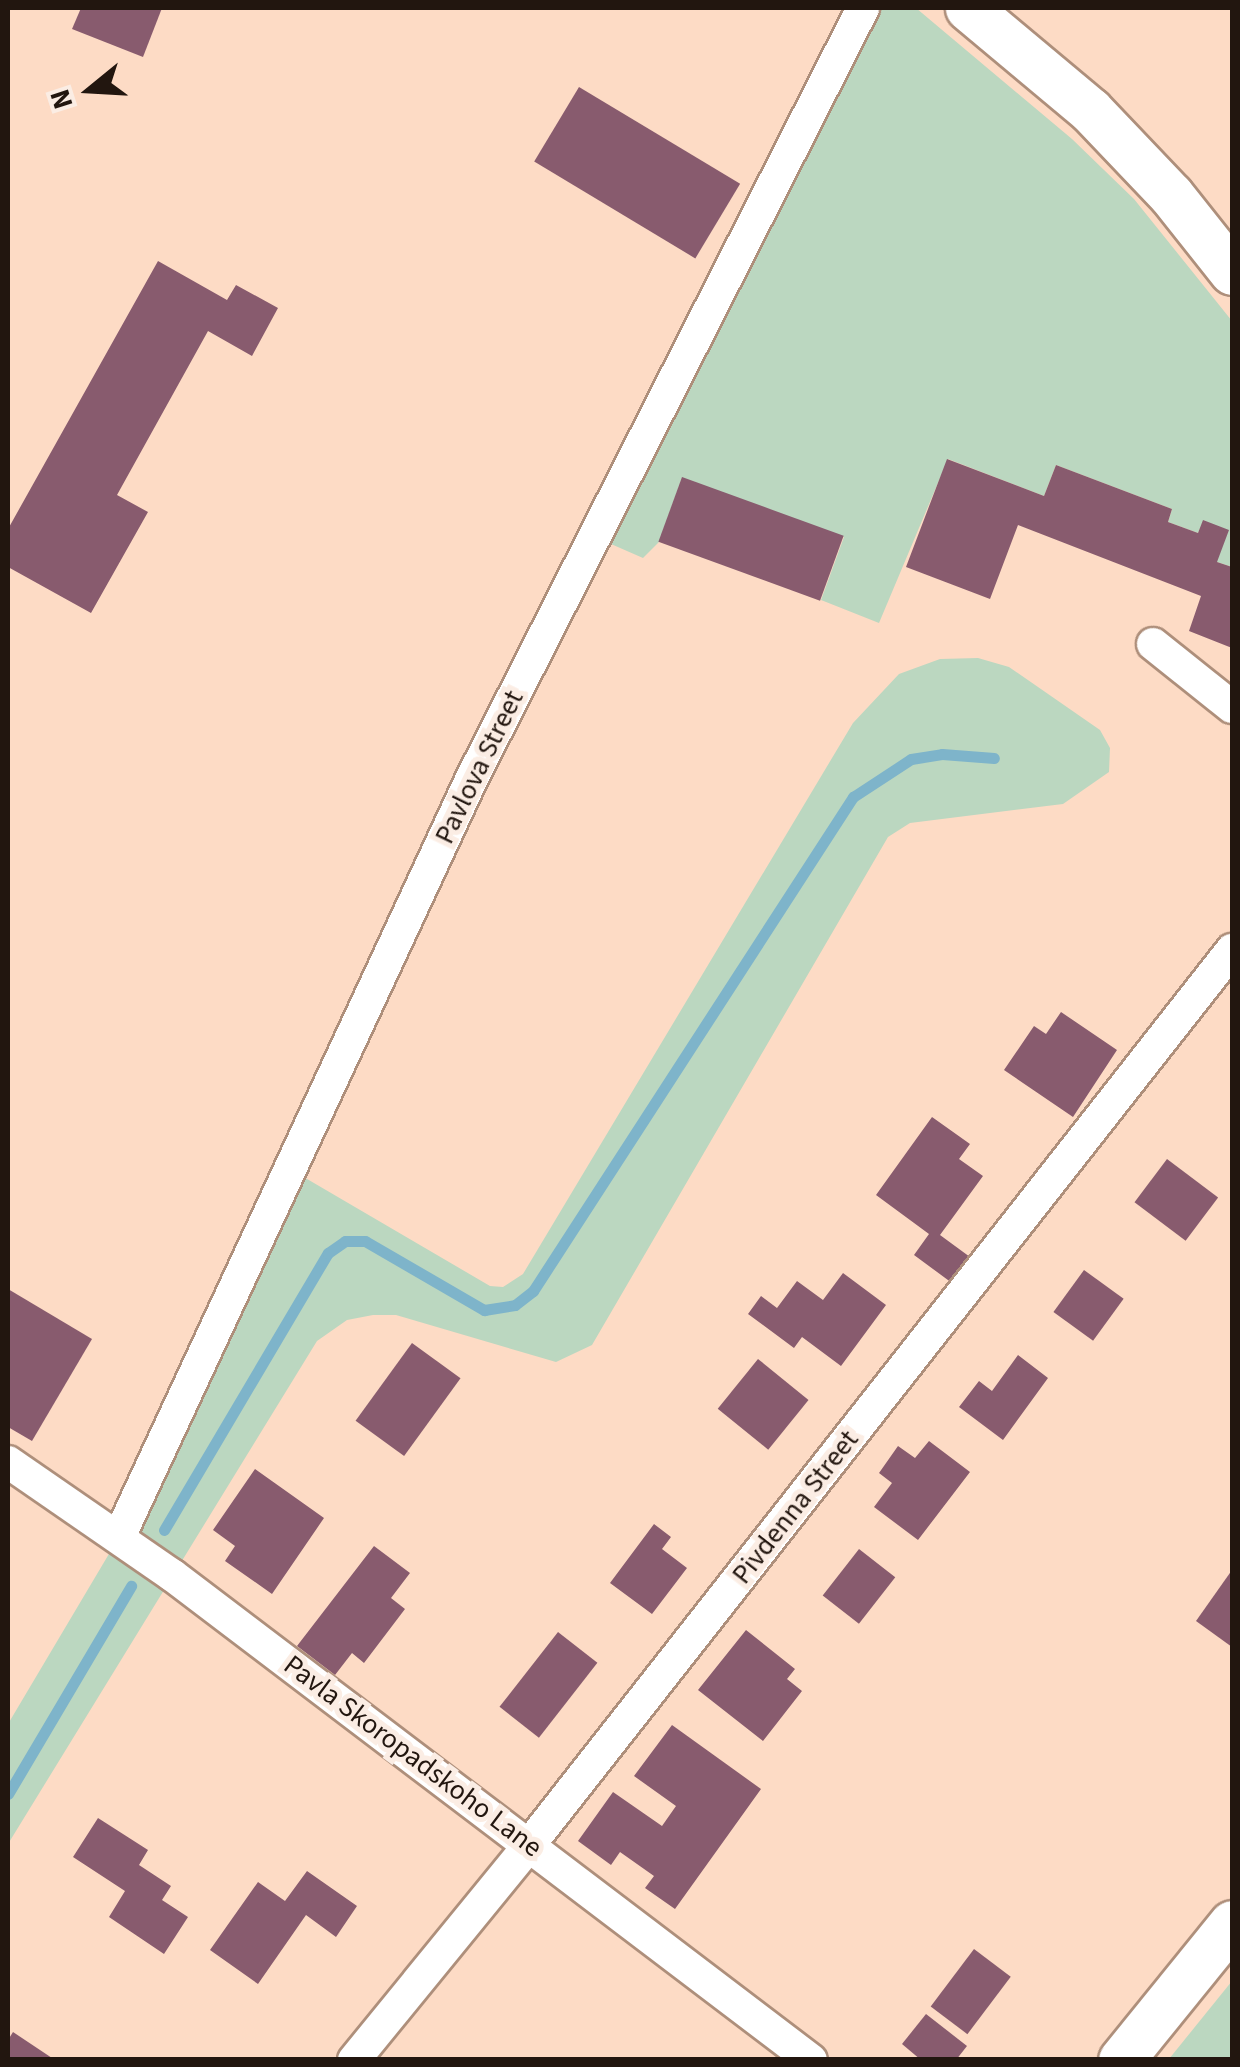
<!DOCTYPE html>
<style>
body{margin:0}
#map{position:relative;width:1240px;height:2067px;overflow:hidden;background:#fddbc5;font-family:"Source Sans 3",sans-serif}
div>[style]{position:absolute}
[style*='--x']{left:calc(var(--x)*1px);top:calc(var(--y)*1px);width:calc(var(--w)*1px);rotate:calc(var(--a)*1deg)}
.green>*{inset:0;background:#bbd7c0}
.stream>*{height:11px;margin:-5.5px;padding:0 5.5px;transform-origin:5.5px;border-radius:5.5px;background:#7eb4ca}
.building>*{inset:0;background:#885b6e;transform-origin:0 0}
.roads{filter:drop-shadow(2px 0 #ae8f7b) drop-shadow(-2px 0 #ae8f7b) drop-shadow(0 2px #ae8f7b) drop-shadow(0 -2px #ae8f7b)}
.street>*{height:32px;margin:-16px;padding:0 16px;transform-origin:16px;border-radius:16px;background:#fff}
.secondary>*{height:45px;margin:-22.5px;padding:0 22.5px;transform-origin:22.5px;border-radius:22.5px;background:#fff}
span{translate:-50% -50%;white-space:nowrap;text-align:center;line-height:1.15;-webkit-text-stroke:10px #fbede4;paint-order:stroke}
.street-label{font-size:28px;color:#22160f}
.frame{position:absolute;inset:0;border:10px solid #22160f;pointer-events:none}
.north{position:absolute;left:40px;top:40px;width:100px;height:100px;-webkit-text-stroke:8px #fbede4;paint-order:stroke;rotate:252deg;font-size:28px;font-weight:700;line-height:40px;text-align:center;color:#22160f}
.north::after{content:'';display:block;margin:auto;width:35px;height:45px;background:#22160f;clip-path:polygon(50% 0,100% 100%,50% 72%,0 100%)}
</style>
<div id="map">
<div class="green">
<div style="clip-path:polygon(863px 8px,916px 8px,1072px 139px,1134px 199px,1232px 321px,1232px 567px,1217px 562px,1204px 520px,1198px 533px,1168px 522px,1172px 509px,1056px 465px,1044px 496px,948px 459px,879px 623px,821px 600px,844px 537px,682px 478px,659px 542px,643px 558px,595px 537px)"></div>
<div style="clip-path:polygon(978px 658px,1009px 667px,1100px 730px,1110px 748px,1109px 772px,1063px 804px,910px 823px,888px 837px,592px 1345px,556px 1362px,396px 1315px,373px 1315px,347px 1320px,317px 1341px,8px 1844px,8px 1724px,119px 1537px,290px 1169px,490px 1286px,503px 1287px,523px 1274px,853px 723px,899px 674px,940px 659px)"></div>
<div style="clip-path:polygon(1232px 1981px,1232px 2059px,1169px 2059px)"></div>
</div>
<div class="stream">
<div style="--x:164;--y:1530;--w:322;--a:-59.4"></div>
<div style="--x:328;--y:1253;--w:21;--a:-35"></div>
<div style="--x:345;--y:1241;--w:20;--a:0"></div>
<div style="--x:365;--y:1241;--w:138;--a:30.1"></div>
<div style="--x:484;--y:1310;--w:31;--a:-9"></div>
<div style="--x:515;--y:1305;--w:23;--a:-38"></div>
<div style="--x:533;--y:1291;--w:589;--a:-57.07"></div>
<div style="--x:853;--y:797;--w:69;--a:-33.2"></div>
<div style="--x:911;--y:759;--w:31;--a:-9"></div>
<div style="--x:942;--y:754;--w:52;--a:4.4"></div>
<div style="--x:8;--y:1794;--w:242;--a:-59.4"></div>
</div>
<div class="building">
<div style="clip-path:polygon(81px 8px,162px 8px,143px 57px,72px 29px)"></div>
<div style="left:579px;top:87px;width:188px;height:87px;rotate:31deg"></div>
<div style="clip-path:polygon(158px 261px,227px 300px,236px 285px,278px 308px,252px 356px,208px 331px,117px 495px,148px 512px,91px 613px,8px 567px,8px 529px)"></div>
<div style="clip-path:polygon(947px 459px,1044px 496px,1056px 465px,1172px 509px,1168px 522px,1198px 533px,1203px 520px,1229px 530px,1217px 562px,1232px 567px,1232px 648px,1189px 631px,1201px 596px,1018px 525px,990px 599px,906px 567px)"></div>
<div style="left:682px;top:477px;width:172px;height:69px;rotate:20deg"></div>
<div style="clip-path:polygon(1061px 1012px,1117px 1050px,1073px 1117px,1004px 1070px,1034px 1026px,1046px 1034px)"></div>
<div style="clip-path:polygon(932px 1117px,970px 1144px,959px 1159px,983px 1176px,940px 1235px,970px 1257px,952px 1283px,914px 1255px,929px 1234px,876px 1195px)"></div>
<div style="left:1167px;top:1159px;width:64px;height:54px;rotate:37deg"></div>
<div style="left:1084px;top:1270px;width:49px;height:52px;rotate:36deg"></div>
<div style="clip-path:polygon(843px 1273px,886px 1305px,841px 1366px,802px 1337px,794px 1348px,748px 1314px,761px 1296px,777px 1308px,797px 1281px,823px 1300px)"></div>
<div style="clip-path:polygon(8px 1289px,92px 1339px,32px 1441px,8px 1427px)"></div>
<div style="left:412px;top:1343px;width:60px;height:96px;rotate:36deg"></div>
<div style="clip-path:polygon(1018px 1355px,1048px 1378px,1003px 1440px,959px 1407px,979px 1381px,992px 1391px)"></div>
<div style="left:758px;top:1359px;width:65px;height:64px;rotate:39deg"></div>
<div style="clip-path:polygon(929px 1441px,970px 1472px,918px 1540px,874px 1507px,892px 1483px,879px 1473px,898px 1446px,915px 1458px)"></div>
<div style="clip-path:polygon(255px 1469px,324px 1518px,272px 1594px,225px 1561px,235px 1546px,213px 1530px)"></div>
<div style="clip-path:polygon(654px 1524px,671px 1537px,662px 1549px,687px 1568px,652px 1614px,610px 1583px)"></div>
<div style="clip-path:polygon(374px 1546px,410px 1573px,391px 1598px,405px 1609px,364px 1663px,352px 1653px,335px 1675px,297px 1646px)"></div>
<div style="left:859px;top:1549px;width:46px;height:59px;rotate:38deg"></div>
<div style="clip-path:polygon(1232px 1570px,1232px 1647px,1196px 1621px)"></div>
<div style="clip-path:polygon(746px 1630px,795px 1669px,787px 1679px,802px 1691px,763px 1741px,698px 1690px)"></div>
<div style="left:558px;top:1632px;width:50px;height:95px;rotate:38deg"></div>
<div style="clip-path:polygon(672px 1725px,761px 1789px,675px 1909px,645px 1888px,654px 1876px,620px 1852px,611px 1865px,578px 1841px,613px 1792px,662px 1826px,676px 1806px,634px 1776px)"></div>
<div style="clip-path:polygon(98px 1818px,148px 1850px,139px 1865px,171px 1886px,162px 1900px,188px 1917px,164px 1954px,109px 1917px,125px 1891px,73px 1857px)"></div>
<div style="clip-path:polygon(307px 1871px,357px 1906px,336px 1937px,306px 1915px,258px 1984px,210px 1950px,258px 1882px,285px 1901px)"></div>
<div style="left:974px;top:1949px;width:46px;height:72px;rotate:37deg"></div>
<div style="clip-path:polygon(926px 2014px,967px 2046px,956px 2060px,921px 2060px,902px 2044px)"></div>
<div style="clip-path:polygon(13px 2032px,55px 2060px,8px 2060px,8px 2040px)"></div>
</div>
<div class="roads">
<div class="street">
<div style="--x:1153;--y:644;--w:101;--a:38.6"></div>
<div style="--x:8;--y:1462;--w:199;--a:34.6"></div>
<div style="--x:172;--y:1575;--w:802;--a:37.2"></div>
<div style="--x:119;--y:1537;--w:835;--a:-65.06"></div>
<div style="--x:471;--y:780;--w:866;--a:-63.08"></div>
<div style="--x:354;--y:2060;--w:279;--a:-50.8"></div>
<div style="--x:530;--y:1844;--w:1137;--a:-51.86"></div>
</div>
<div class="secondary">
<div style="--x:968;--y:8;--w:159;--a:39.9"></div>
<div style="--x:1090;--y:110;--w:117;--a:46.4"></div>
<div style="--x:1171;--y:195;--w:98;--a:51.6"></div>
<div style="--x:1121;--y:2060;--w:176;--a:-51"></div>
</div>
</div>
<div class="street-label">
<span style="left:479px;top:767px;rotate:-64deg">Pavlova Street</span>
<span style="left:795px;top:1507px;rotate:-52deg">Pivdenna Street</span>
<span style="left:413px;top:1756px;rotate:37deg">Pavla Skoropadskoho Lane</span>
</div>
<div class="frame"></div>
<div class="north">N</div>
</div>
